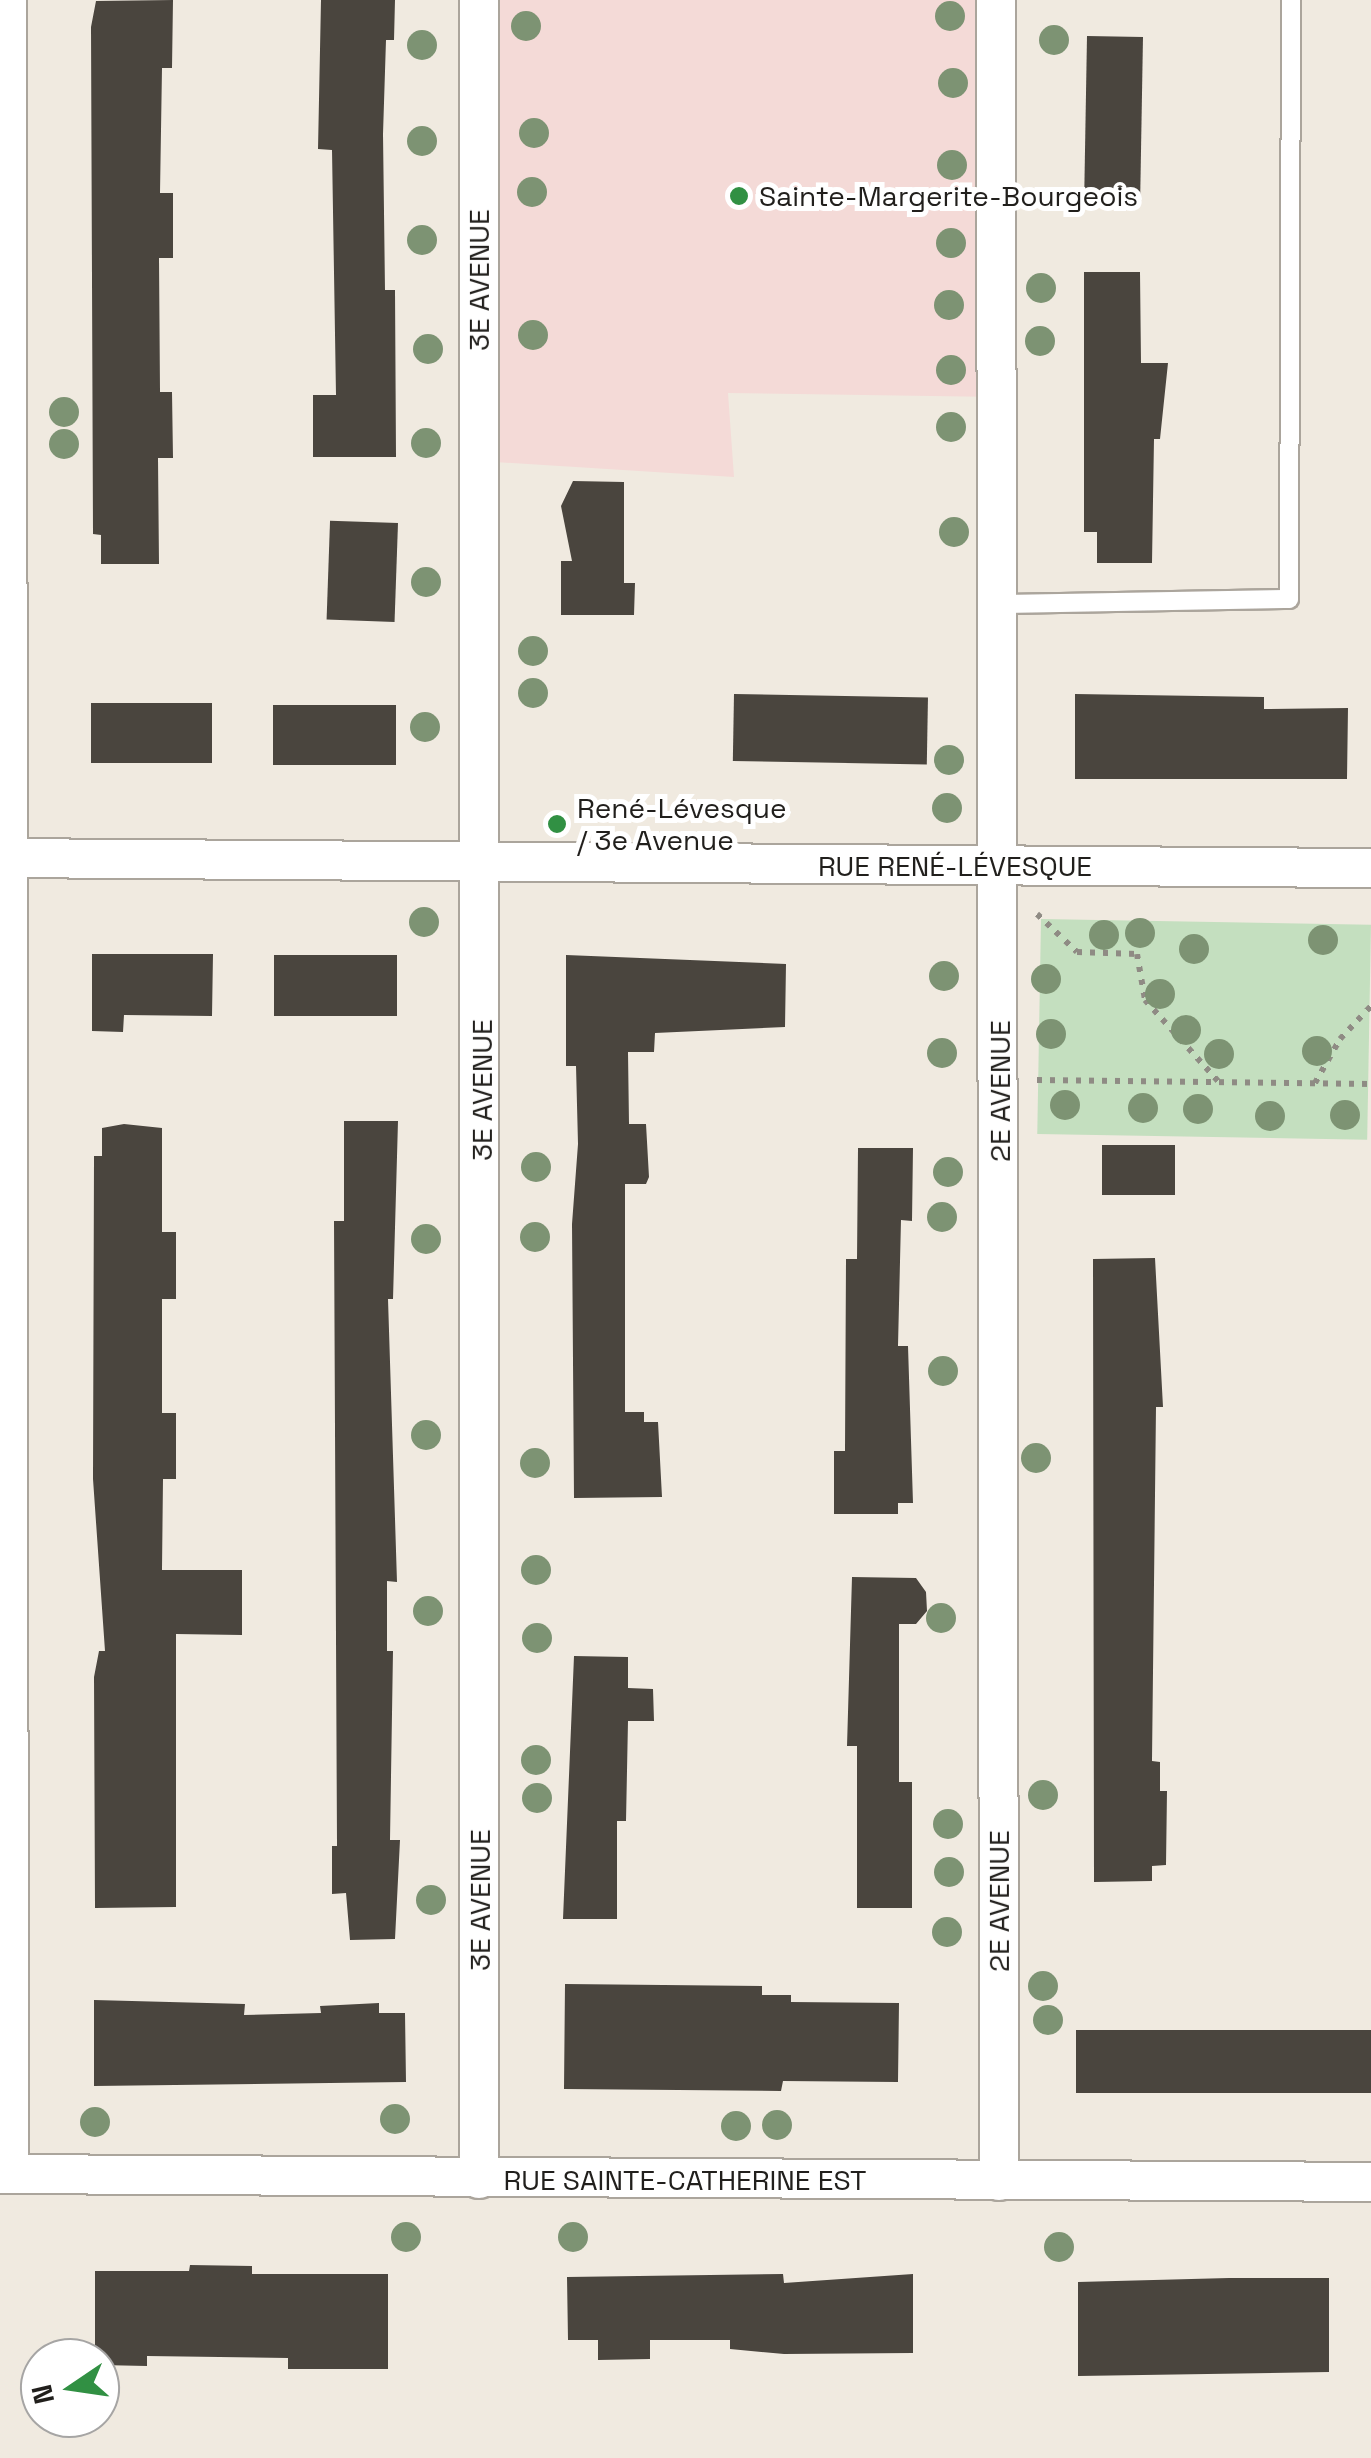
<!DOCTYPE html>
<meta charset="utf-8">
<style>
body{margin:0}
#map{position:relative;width:1371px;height:2458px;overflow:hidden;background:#f0eae0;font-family:"Space Grotesk",sans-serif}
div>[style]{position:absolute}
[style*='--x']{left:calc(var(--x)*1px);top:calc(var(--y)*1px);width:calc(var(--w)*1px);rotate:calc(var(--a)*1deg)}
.education>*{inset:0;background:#f4dad7}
.green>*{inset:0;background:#c4dfbf;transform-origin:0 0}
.building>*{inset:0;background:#4a453e;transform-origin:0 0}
.path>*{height:6px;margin-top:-3px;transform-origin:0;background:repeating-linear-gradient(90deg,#8f8b84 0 5px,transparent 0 13px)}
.roads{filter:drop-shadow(2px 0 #aba59c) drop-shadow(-2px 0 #aba59c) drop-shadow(0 2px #aba59c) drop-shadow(0 -2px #aba59c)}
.lane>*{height:18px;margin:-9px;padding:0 9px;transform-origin:9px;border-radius:9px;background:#fff}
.street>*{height:38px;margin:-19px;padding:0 19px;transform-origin:19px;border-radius:19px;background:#fff}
.trees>*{width:30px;height:30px;margin:-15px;border-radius:50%;background:#7d9373}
.dots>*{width:28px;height:28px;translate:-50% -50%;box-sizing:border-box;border:5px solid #fff;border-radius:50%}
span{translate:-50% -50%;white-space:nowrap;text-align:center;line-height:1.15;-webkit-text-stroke:10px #fff;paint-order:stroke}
.poi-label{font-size:28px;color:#211f1c}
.left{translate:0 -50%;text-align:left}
.street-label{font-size:28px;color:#211f1c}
.north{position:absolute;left:20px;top:2338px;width:100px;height:100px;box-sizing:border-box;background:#fff;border:2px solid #a6a5a4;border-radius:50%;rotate:257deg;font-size:28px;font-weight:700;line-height:40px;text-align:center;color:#211f1c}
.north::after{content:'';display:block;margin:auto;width:35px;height:45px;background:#319043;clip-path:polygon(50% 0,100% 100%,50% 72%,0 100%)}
</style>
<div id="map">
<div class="education">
<div style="clip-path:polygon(479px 0,998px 0,999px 397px,728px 393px,734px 477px,480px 461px)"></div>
</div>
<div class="green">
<div style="left:1041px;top:919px;width:330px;height:215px;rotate:1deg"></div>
</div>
<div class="building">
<div style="clip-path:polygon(173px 0,172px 68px,162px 68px,160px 193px,173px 193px,173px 258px,159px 258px,160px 392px,172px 392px,173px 458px,158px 458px,159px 564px,101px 564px,101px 535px,93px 534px,91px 27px,96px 1px)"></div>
<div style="clip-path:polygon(321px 0,395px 0,394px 40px,386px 40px,383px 134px,385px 290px,395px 290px,396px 457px,313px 457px,313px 395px,336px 395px,332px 150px,318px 149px)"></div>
<div style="left:1087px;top:36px;width:56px;height:162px;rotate:1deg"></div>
<div style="clip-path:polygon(1084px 272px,1140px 272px,1141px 363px,1168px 363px,1160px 439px,1154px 439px,1152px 563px,1097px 563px,1097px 532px,1084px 532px)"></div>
<div style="clip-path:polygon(573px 481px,624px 482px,624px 583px,635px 583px,634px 615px,561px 615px,561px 561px,572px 561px,561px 506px)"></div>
<div style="left:398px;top:523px;width:99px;height:68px;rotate:92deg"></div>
<div style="left:734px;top:694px;width:194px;height:67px;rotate:1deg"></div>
<div style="clip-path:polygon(1075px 694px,1264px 697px,1264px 709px,1348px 708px,1347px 779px,1075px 779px)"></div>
<div style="left:91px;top:703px;width:121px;height:60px"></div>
<div style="left:273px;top:705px;width:123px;height:60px"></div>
<div style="clip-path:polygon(92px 954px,213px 954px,212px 1016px,124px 1015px,123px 1032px,92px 1031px)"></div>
<div style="left:274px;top:955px;width:123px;height:61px"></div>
<div style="clip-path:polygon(566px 955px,786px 964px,785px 1027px,655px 1033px,654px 1052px,628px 1052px,629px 1124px,646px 1124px,649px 1177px,646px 1184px,625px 1184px,625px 1412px,644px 1412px,644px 1422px,658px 1422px,662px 1497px,574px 1498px,572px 1224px,578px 1144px,576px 1066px,566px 1066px)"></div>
<div style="clip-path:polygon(344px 1121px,398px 1121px,393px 1299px,388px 1299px,397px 1582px,387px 1581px,387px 1651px,393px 1651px,390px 1840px,400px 1840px,395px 1939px,350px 1940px,346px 1893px,332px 1894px,332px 1846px,337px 1846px,334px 1221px,344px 1221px)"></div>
<div style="clip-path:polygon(124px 1124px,162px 1128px,162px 1232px,176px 1232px,176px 1299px,162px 1299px,162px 1413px,176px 1413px,176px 1479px,163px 1479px,162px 1570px,242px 1570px,242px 1635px,176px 1634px,176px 1907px,95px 1908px,94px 1677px,99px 1651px,105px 1651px,93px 1479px,94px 1156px,102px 1156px,102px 1128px)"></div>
<div style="left:1102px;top:1145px;width:73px;height:50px"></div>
<div style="clip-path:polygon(858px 1148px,913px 1148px,912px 1221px,901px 1220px,898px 1346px,908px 1346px,913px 1503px,898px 1503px,898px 1514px,834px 1514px,834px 1451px,845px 1451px,846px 1259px,857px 1259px)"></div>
<div style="clip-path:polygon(1155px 1258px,1163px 1407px,1156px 1407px,1152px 1761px,1160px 1762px,1160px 1791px,1167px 1791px,1166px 1865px,1152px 1866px,1152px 1881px,1094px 1882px,1093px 1259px)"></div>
<div style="clip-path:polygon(852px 1577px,916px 1578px,926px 1592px,927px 1611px,916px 1624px,899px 1624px,899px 1782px,912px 1782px,912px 1908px,857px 1908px,857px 1746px,847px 1746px)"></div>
<div style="clip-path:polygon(574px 1656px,628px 1657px,628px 1688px,653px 1689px,654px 1721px,628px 1721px,626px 1821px,617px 1821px,617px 1919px,563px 1919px)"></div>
<div style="clip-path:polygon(565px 1984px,762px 1986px,762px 1995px,791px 1995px,791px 2002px,899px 2003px,898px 2082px,783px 2081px,781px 2091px,564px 2089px)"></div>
<div style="clip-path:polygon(94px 2000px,245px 2004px,244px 2015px,321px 2013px,320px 2006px,379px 2003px,379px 2013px,405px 2013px,406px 2082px,94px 2086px)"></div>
<div style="left:1371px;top:2030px;width:63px;height:295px;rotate:90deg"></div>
<div style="clip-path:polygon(190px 2265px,252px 2266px,252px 2274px,388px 2274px,388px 2369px,288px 2369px,288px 2358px,147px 2356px,147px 2366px,100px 2365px,95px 2358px,95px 2271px,189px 2271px)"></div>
<div style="clip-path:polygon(783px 2274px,784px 2283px,913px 2274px,913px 2353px,784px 2354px,730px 2349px,730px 2340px,650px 2340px,650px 2359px,598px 2360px,598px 2340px,568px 2340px,567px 2277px)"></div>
<div style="clip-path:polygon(1229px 2278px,1329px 2278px,1329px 2372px,1078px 2376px,1078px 2282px)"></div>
</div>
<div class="path">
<div style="--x:1037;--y:914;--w:55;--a:43.5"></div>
<div style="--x:1077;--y:952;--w:60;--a:1.9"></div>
<div style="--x:1137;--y:954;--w:47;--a:80.1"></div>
<div style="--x:1145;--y:1000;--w:109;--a:48"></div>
<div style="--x:1037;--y:1080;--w:334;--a:0.7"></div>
<div style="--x:1315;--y:1083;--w:51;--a:-60.4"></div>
<div style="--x:1340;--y:1039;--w:45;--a:-46.8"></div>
</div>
<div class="roads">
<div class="lane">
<div style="--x:999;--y:604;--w:290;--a:-1"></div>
<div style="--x:1289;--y:599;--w:599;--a:-89.81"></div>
</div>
<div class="street">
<div style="--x:7;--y:0;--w:2174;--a:89.95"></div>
<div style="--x:479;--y:0;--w:2179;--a:90"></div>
<div style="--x:996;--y:0;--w:2181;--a:89.92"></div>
<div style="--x:0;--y:858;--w:1371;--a:0.42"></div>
<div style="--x:0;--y:2174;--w:1371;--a:0.33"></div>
</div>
</div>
<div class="trees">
<div style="left:950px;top:16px"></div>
<div style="left:526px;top:26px"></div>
<div style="left:1054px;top:40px"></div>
<div style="left:422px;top:45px"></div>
<div style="left:953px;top:83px"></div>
<div style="left:534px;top:133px"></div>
<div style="left:422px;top:141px"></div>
<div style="left:952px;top:165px"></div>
<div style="left:532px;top:192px"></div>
<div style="left:422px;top:240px"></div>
<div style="left:951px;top:243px"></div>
<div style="left:1041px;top:288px"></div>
<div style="left:949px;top:305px"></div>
<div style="left:533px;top:335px"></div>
<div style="left:1040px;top:341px"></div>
<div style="left:428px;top:349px"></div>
<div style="left:951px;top:370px"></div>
<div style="left:64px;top:412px"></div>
<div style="left:951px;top:427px"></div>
<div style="left:426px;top:443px"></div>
<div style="left:64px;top:444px"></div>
<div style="left:954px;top:532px"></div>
<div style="left:426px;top:582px"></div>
<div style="left:533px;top:651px"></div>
<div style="left:533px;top:693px"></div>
<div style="left:425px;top:727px"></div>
<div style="left:949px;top:760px"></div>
<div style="left:947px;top:808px"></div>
<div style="left:424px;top:922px"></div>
<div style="left:1140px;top:933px"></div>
<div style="left:1104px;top:935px"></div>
<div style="left:1323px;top:940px"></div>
<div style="left:1194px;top:949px"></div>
<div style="left:944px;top:976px"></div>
<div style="left:1046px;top:979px"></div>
<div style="left:1160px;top:994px"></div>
<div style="left:1186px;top:1030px"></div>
<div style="left:1051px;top:1034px"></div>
<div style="left:1317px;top:1051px"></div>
<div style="left:942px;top:1053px"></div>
<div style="left:1219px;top:1054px"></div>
<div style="left:1065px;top:1105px"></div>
<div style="left:1143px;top:1108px"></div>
<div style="left:1198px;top:1109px"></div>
<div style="left:1345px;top:1115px"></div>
<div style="left:1270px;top:1116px"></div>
<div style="left:536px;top:1167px"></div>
<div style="left:948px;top:1172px"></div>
<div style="left:942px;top:1217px"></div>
<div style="left:535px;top:1237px"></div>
<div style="left:426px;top:1239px"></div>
<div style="left:943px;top:1371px"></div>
<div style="left:426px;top:1435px"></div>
<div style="left:1036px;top:1458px"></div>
<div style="left:535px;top:1463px"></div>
<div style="left:536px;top:1570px"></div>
<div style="left:428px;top:1611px"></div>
<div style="left:941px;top:1618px"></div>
<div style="left:537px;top:1638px"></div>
<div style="left:536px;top:1760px"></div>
<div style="left:1043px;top:1795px"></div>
<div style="left:537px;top:1798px"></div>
<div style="left:948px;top:1824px"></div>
<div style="left:949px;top:1872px"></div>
<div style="left:431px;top:1900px"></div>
<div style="left:947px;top:1932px"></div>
<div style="left:1043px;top:1986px"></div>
<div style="left:1048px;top:2020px"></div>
<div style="left:395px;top:2119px"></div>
<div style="left:95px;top:2122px"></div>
<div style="left:777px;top:2125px"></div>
<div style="left:736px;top:2126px"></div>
<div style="left:406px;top:2237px"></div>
<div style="left:573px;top:2237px"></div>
<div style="left:1059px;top:2247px"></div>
</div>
<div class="dots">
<div style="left:739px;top:196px;background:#319043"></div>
<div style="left:557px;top:824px;background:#319043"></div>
</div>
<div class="poi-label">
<span class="left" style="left:759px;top:196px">Sainte-Margerite-Bourgeois</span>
<span class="left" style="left:577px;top:824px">René-Lévesque<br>/ 3e Avenue</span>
</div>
<div class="street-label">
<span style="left:479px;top:280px;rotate:-90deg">3E AVENUE</span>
<span style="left:955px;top:866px">RUE RENÉ-LÉVESQUE</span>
<span style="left:482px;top:1090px;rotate:-90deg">3E AVENUE</span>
<span style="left:1000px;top:1091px;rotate:-90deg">2E AVENUE</span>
<span style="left:480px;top:1900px;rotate:-90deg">3E AVENUE</span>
<span style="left:999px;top:1901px;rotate:-90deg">2E AVENUE</span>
<span style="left:685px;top:2180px">RUE SAINTE-CATHERINE EST</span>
</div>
<div class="north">N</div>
</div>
